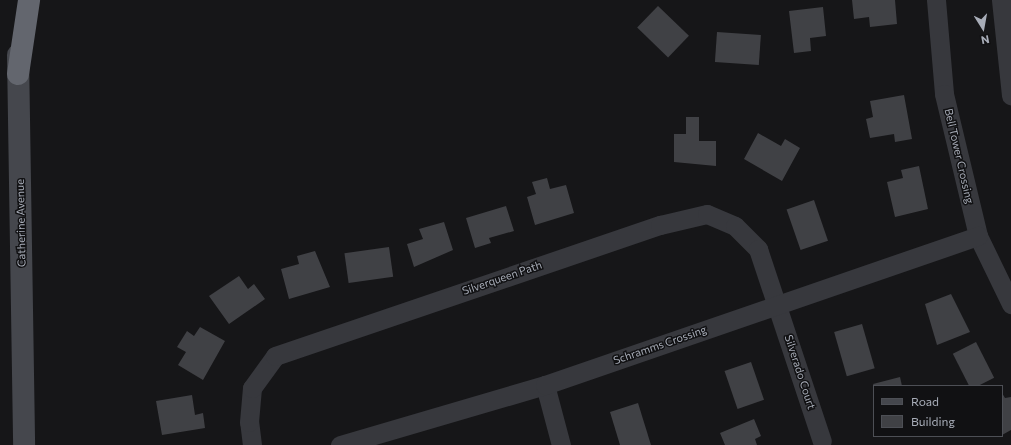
<!DOCTYPE html>
<style>
body{margin:0}
#map{position:relative;width:1011px;height:445px;overflow:hidden;background:#161618;font-family:Commissioner,sans-serif}
div>[style]{position:absolute}
[style*='--x']{left:calc(var(--x)*1px);top:calc(var(--y)*1px);width:calc(var(--w)*1px);rotate:calc(var(--a)*1deg)}
.building>*{inset:0;background:#404145;transform-origin:0 0}
.street>*{height:19px;margin:-9.5px;padding:0 9.5px;transform-origin:9.5px;border-radius:9.5px;background:#37383d}
.secondary>*{height:22px;margin:-11px;padding:0 11px;transform-origin:11px;border-radius:11px;background:#45474d}
.highway>*{height:22px;margin:-11px;padding:0 11px;transform-origin:11px;border-radius:11px;background:#63666e}
span{translate:-50% -50%;white-space:nowrap;text-align:center;line-height:1.15;-webkit-text-stroke:3px #111113;paint-order:stroke}
.street-label{font-size:11px;color:#a8adb8}
.legend{position:absolute;left:873px;top:385px;width:130px;height:52px;box-sizing:border-box;background:#111113;border:1px solid #4d4f55;margin:0;padding:5px 7px;list-style:none;font-size:12px;color:#a8adb8}
.legend li{display:flex;align-items:center;gap:8px;height:20px}
.legend b{width:20px;border:1px solid #4d4f55}
.north{position:absolute;left:963px;top:8px;width:40px;height:40px;-webkit-text-stroke:3px #111113;paint-order:stroke;rotate:169deg;font-size:11px;font-weight:700;line-height:16px;text-align:center;color:#a8adb8}
.north::after{content:'';display:block;margin:auto;width:14px;height:18px;background:#a8adb8;clip-path:polygon(50% 0,100% 100%,50% 72%,0 100%)}
</style>
<div id="map">
<div class="building">
<div style="clip-path:polygon(852px 0,895px 0,897px 24px,870px 27px,869px 17px,854px 19px)"></div>
<div style="left:658px;top:6px;width:43px;height:30px;rotate:44deg"></div>
<div style="clip-path:polygon(823px 7px,826px 36px,810px 38px,811px 51px,794px 53px,789px 11px)"></div>
<div style="left:717px;top:32px;width:44px;height:30px;rotate:4deg"></div>
<div style="clip-path:polygon(904px 95px,912px 139px,895px 142px,894px 134px,870px 138px,866px 119px,873px 117px,870px 101px)"></div>
<div style="clip-path:polygon(686px 117px,699px 117px,699px 141px,716px 141px,716px 166px,674px 162px,674px 134px,686px 134px)"></div>
<div style="clip-path:polygon(758px 133px,781px 146px,785px 139px,800px 148px,782px 181px,744px 159px)"></div>
<div style="clip-path:polygon(919px 166px,928px 209px,895px 217px,887px 182px,903px 178px,901px 170px)"></div>
<div style="clip-path:polygon(547px 178px,550px 189px,566px 185px,574px 213px,535px 225px,527px 197px,536px 194px,532px 182px)"></div>
<div style="left:814px;top:200px;width:43px;height:29px;rotate:71deg"></div>
<div style="clip-path:polygon(506px 206px,514px 231px,489px 238px,491px 243px,475px 248px,466px 218px)"></div>
<div style="clip-path:polygon(444px 222px,453px 250px,414px 267px,407px 244px,423px 239px,419px 229px)"></div>
<div style="left:389px;top:247px;width:30px;height:45px;rotate:82deg"></div>
<div style="clip-path:polygon(315px 251px,330px 287px,289px 299px,281px 269px,299px 264px,297px 256px)"></div>
<div style="clip-path:polygon(239px 276px,248px 289px,254px 284px,265px 299px,229px 324px,209px 296px)"></div>
<div style="clip-path:polygon(951px 294px,970px 332px,937px 345px,925px 304px)"></div>
<div style="left:862px;top:324px;width:46px;height:29px;rotate:74deg"></div>
<div style="clip-path:polygon(200px 327px,225px 341px,203px 380px,178px 365px,186px 352px,177px 347px,187px 331px,194px 336px)"></div>
<div style="left:976px;top:342px;width:40px;height:26px;rotate:63deg"></div>
<div style="left:751px;top:362px;width:40px;height:28px;rotate:71deg"></div>
<div style="clip-path:polygon(900px 377px,902px 386px,874px 386px,873px 384px)"></div>
<div style="clip-path:polygon(1002px 393px,1005px 398px,1011px 397px,1011px 430px,1002px 435px)"></div>
<div style="clip-path:polygon(192px 395px,195px 415px,203px 413px,205px 428px,162px 435px,156px 401px)"></div>
<div style="clip-path:polygon(638px 403px,651px 445px,620px 445px,610px 412px)"></div>
<div style="clip-path:polygon(754px 419px,761px 436px,755px 439px,757px 445px,725px 445px,720px 433px)"></div>
</div>
<div class="street">
<div style="--x:936;--y:0;--w:94;--a:85.1"></div>
<div style="--x:944;--y:94;--w:146;--a:76.5"></div>
<div style="--x:978;--y:236;--w:76;--a:64.1"></div>
<div style="--x:1001;--y:0;--w:96;--a:84"></div>
<div style="--x:545;--y:385;--w:62;--a:75.1"></div>
<div style="--x:252;--y:445;--w:23;--a:-97"></div>
<div style="--x:249;--y:422;--w:34;--a:-85"></div>
<div style="--x:252;--y:388;--w:39;--a:-54"></div>
<div style="--x:275;--y:356;--w:407;--a:-18.8"></div>
<div style="--x:660;--y:225;--w:48;--a:-13.2"></div>
<div style="--x:707;--y:214;--w:30;--a:23"></div>
<div style="--x:735;--y:226;--w:33;--a:45"></div>
<div style="--x:758;--y:249;--w:202;--a:71.6"></div>
<div style="--x:340;--y:445;--w:214;--a:-16.3"></div>
<div style="--x:545;--y:385;--w:458;--a:-19"></div>
</div>
<div class="secondary">
<div style="--x:18;--y:55;--w:390;--a:89.1"></div>
</div>
<div class="highway">
<div style="--x:18;--y:74;--w:75;--a:-81.5"></div>
</div>
<div class="street-label">
<span style="left:959px;top:156px;rotate:77deg">Bell Tower Crossing</span>
<span style="left:21px;top:223px;rotate:-91deg">Catherine Avenue</span>
<span style="left:502px;top:278px;rotate:-19deg">Silverqueen Path</span>
<span style="left:660px;top:345px;rotate:-19deg">Schramms Crossing</span>
<span style="left:800px;top:372px;rotate:72deg">Silverado Court</span>
</div>
<ul class="legend">
<li><b style="height:5px;background:#45474d"></b>Road</li>
<li><b style="height:11px;background:#404145"></b>Building</li>
</ul>
<div class="north">N</div>
</div>
